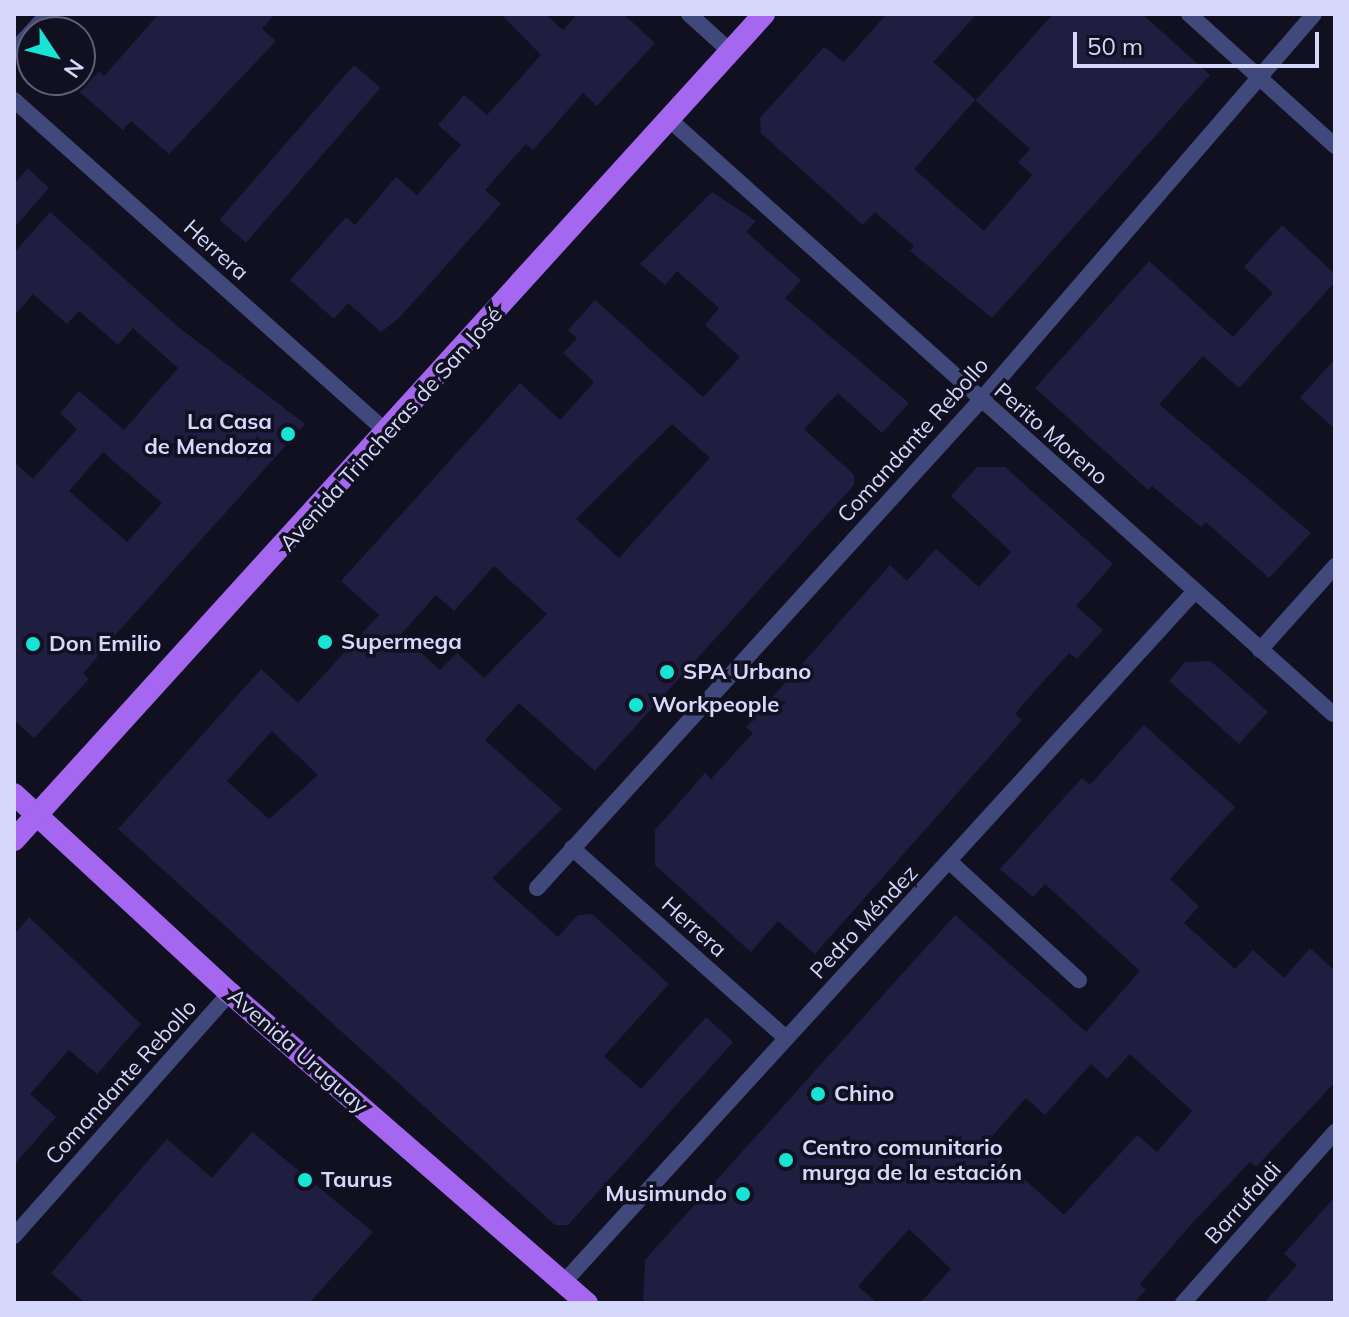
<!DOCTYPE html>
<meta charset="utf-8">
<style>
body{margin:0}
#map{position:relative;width:1349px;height:1317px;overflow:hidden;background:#101021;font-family:Mulish,sans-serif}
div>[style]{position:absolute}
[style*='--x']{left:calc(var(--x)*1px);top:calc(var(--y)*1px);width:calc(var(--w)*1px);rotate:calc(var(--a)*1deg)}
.building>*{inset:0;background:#1f1e40;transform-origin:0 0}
.minor>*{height:16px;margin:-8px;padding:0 8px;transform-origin:8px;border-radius:8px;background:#40487c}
.primary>*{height:22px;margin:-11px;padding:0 11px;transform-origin:11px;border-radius:11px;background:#a567ef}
.dots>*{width:22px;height:22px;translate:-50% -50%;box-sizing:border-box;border:4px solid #101021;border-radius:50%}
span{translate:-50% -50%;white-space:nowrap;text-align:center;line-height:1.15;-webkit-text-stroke:7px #101021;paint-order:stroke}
.street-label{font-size:22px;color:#d5d7fb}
.poi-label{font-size:22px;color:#d5d7fb;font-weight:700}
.right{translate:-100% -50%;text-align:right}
.left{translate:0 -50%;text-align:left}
.frame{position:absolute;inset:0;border:16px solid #d5d7fb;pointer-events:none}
.north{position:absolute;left:16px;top:16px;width:80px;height:80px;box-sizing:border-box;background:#101021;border:2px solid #5f6078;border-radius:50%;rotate:125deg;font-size:22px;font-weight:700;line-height:32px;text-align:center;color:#d5d7fb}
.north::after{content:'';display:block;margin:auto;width:28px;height:36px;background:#17e4d5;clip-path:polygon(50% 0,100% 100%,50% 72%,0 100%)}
.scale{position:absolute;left:1073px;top:32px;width:246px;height:36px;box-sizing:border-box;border:4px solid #d5d7fb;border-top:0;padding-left:10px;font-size:24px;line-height:28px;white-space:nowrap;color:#d5d7fb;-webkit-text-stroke:6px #101021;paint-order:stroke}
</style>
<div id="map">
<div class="building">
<div style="clip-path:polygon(159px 14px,275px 14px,262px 29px,276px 41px,169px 154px,131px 121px,123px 130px,80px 92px,99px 71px,104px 76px)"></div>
<div style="clip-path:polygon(501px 14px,545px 14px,563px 30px,577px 14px,623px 14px,655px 43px,597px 106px,583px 93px,533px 150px,526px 144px,485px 190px,501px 204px,399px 318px,381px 332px,348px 303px,334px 319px,290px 280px,346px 217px,355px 225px,396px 177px,417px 195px,461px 145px,438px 125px,464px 95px,487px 115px,541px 55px)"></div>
<div style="clip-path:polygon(evenodd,887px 14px,977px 14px,933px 62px,976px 100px,1053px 14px,1142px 14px,1210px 75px,992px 318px,910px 251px,914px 246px,875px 212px,863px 225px,761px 133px,760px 118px,824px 47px,844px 62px,887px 14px,975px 100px,1030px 149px,1018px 162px,1032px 175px,984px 231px,914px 169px,975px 100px)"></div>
<div style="left:354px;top:65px;width:35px;height:205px;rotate:41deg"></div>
<div style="clip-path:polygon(28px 168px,49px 188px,14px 228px,14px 184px)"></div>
<div style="clip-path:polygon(evenodd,712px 192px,756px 221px,746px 232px,801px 280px,785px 298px,909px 403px,882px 433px,838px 393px,804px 429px,854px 475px,854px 485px,595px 771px,519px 703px,485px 740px,562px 809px,492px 878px,558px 937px,578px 915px,592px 914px,669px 984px,604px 1056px,641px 1089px,706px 1017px,733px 1042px,568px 1225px,555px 1225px,118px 829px,261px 669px,298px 703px,379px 615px,341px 581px,520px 383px,560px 420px,594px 382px,563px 353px,577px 338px,568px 330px,595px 300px,703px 397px,740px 357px,705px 325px,719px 308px,677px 271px,665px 285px,640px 264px,712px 192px,672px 424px,710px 458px,619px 558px,576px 519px,672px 424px,712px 192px,494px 566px,547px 614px,484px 678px,457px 653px,440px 670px,401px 634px,436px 595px,454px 611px,494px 566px,712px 192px,272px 731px,318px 775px,269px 819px,227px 781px,272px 731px)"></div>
<div style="clip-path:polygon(evenodd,50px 212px,177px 326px,305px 424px,110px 641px,83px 674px,89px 679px,34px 738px,14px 720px,14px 462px,33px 479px,77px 429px,60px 413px,79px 391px,124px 430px,178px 368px,133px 328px,118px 345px,79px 311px,67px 324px,33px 294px,14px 316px,14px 253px,50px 212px,103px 452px,162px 503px,127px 542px,69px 491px,103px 452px)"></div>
<div style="clip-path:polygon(1282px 225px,1335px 274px,1335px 282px,1239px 388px,1203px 356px,1159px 404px,1311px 533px,1269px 578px,1206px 522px,1201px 527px,1152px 486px,1148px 490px,1035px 388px,1149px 261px,1233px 337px,1273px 293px,1244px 267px)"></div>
<div style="clip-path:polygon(1335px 359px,1335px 429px,1300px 398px)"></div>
<div style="clip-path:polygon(977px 467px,1005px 467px,1113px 564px,1076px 606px,1103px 630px,1077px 659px,1069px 653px,1033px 693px,1015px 714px,1022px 720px,815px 954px,778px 921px,751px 952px,655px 865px,655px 830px,705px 773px,711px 779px,753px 733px,746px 727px,890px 565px,907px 581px,936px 549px,979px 587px,1011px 552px,951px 496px)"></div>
<div style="clip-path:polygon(1211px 661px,1268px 712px,1239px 744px,1169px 681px,1185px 662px)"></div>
<div style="clip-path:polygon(evenodd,1144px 725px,1235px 807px,1170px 879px,1199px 906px,1184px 923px,1235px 969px,1253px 950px,1284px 978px,1310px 948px,1335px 971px,1335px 1082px,1256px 1167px,1250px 1162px,1187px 1229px,1140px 1284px,1146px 1290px,1134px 1303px,920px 1303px,951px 1269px,909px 1229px,858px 1286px,877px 1303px,643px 1303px,645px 1260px,955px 915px,1086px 1032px,1140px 971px,1045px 884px,1033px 897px,1000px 869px,1082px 778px,1090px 785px,1144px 725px,1130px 1054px,1192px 1111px,1157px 1152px,1137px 1135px,1064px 1215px,985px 1144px,1026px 1098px,1045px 1115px,1091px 1064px,1107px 1079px,1130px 1054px)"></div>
<div style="clip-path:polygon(29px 917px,141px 1024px,97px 1074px,69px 1050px,30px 1094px,56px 1117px,14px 1165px,14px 935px)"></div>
<div style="clip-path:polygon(252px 1132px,373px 1232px,309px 1303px,85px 1303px,51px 1273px,167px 1139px,212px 1178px)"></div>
<div style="clip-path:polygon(1335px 1197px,1335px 1303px,1264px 1303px,1297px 1265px,1284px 1254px)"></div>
</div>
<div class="minor">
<div style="--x:689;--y:14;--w:57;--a:42.1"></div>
<div style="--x:1189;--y:14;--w:197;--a:42.1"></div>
<div style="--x:14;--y:51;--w:50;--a:-47.4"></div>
<div style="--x:14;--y:100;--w:502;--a:41.69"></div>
<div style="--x:670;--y:120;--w:890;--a:41.86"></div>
<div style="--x:1260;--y:650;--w:113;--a:-48.2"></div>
<div style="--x:572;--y:848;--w:286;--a:41.6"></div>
<div style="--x:950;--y:862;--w:175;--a:42.5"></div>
<div style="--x:537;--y:888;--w:658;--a:-47.71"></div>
<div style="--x:980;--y:401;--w:511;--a:-49.2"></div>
<div style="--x:14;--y:1236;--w:325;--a:-48.4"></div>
<div style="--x:564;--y:1282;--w:936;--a:-47.6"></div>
<div style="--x:1183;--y:1303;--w:229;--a:-48.4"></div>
</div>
<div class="primary">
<div style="--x:14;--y:794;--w:294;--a:42.7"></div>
<div style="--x:230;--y:993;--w:473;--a:41"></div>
<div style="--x:14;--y:840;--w:1116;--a:-47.76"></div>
</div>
<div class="dots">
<div style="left:288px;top:434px;background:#17e4d5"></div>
<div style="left:325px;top:642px;background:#17e4d5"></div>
<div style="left:33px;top:644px;background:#17e4d5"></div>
<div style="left:667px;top:672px;background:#17e4d5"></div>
<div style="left:636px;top:705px;background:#17e4d5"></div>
<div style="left:818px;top:1094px;background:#17e4d5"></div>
<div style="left:786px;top:1160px;background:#17e4d5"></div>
<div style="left:305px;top:1180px;background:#17e4d5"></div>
<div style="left:743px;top:1194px;background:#17e4d5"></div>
</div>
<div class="street-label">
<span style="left:216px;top:250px;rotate:42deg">Herrera</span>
<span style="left:391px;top:429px;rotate:-48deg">Avenida Trincheras de San José</span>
<span style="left:1051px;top:434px;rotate:41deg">Perito Moreno</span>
<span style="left:913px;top:440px;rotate:-48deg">Comandante Rebollo</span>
<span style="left:864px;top:922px;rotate:-47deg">Pedro Méndez</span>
<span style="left:694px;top:927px;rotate:42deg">Herrera</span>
<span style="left:298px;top:1051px;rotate:41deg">Avenida Uruguay</span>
<span style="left:121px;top:1082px;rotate:-48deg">Comandante Rebollo</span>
<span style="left:1243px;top:1203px;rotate:-48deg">Barrufaldi</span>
</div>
<div class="poi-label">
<span class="right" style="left:272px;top:434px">La Casa<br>de Mendoza</span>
<span class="left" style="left:341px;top:642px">Supermega</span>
<span class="left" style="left:49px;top:644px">Don Emilio</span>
<span class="left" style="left:683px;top:672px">SPA Urbano</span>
<span class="left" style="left:652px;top:705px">Workpeople</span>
<span class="left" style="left:834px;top:1094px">Chino</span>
<span class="left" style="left:802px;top:1160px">Centro comunitario<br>murga de la estación</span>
<span class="left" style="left:321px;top:1180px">Taurus</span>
<span class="right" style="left:727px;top:1194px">Musimundo</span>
</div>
<div class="frame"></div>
<div class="north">N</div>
<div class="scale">50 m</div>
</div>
